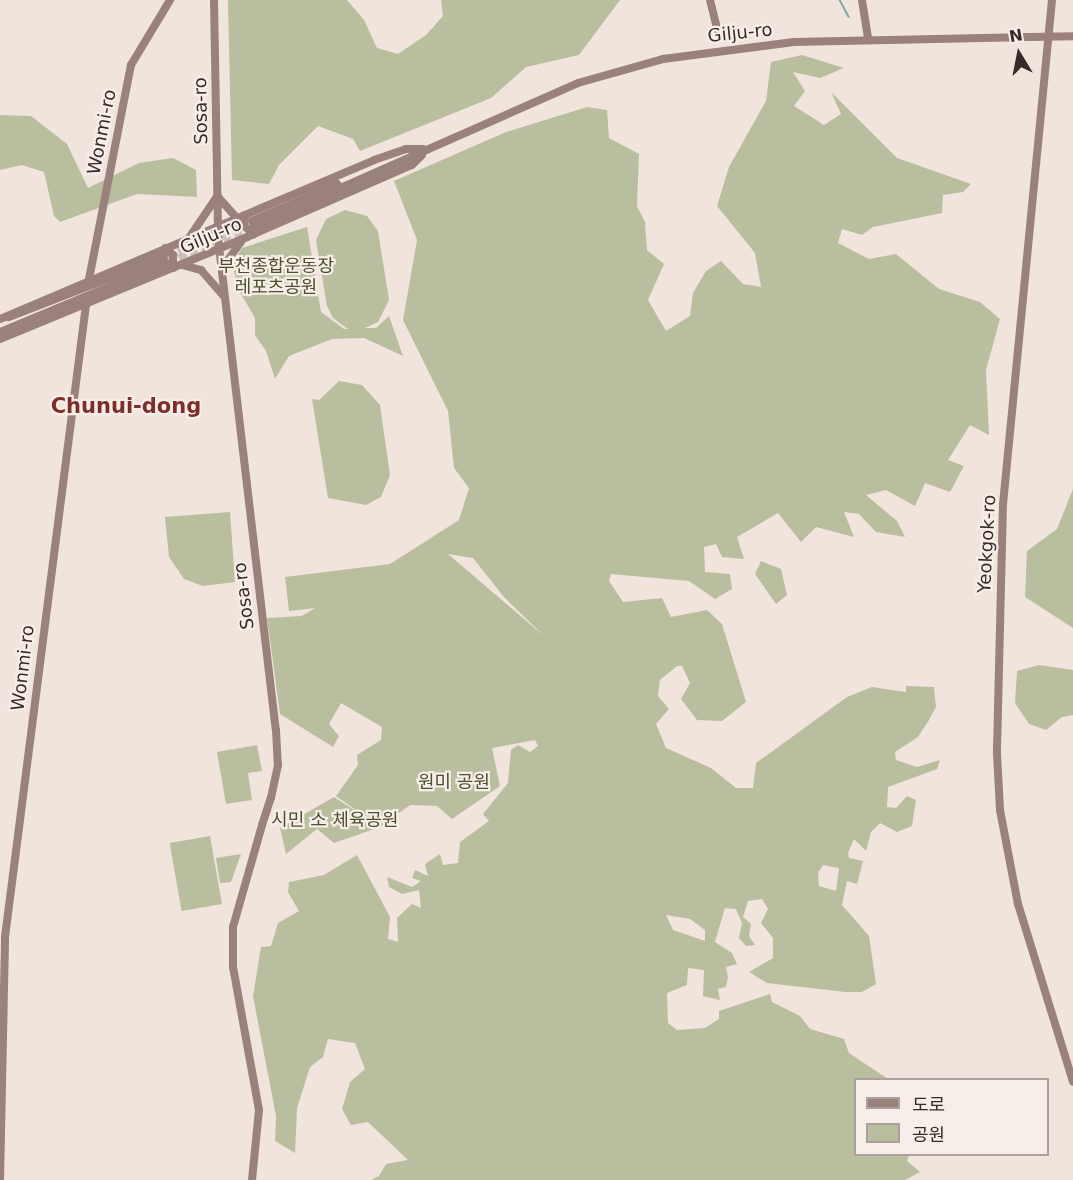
<!DOCTYPE html>
<meta charset="utf-8">
<style>
body{margin:0}
#map{position:relative;width:1073px;height:1180px;overflow:hidden;background:#f0e4dd;font-family:"DejaVu Sans","Noto Sans KR",sans-serif}
div>[style]{position:absolute}
[style*='--x']{left:calc(var(--x)*1px);top:calc(var(--y)*1px);width:calc(var(--w)*1px);rotate:calc(var(--a)*1deg)}
.green>*{inset:0;background:#b9be9e;transform-origin:0 0}
.stream>*{height:1.5px;margin:-0.75px;padding:0 0.75px;transform-origin:0.75px;border-radius:0.75px;background:#7faaa4}
.secondary-tunnel>*{height:8px;margin-top:-4px;transform-origin:0;background:repeating-linear-gradient(90deg,#cbbfb9 0 8px,transparent 0 12px)}
.secondary>*{height:8px;margin:-4px;padding:0 4px;transform-origin:4px;border-radius:4px;background:#9a817c}
.secondary-bridge>*{height:8px;margin:-4px;padding:0 4px;transform-origin:4px;border-radius:4px;background:#9a817c}
span{translate:-50% -50%;white-space:nowrap;text-align:center;line-height:1.15;-webkit-text-stroke:4.5px #f8eee9;paint-order:stroke}
.street-label{font-size:18px;color:#352b29}
.park-label{font-size:18px;color:#4b512f}
.quarter-label{font-size:21px;color:#7d2e29;font-weight:700}
.legend{position:absolute;left:854px;top:1078px;width:195px;height:78px;box-sizing:border-box;background:#f8eee9;border:2px solid #aaa09c;margin:0;padding:8px 10px;list-style:none;font-size:18px;color:#352b29}
.legend li{display:flex;align-items:center;gap:12px;height:30px}
.legend b{width:30px;border:2px solid #aaa09c}
.north{position:absolute;left:989px;top:24px;width:60px;height:60px;-webkit-text-stroke:4px #f8eee9;paint-order:stroke;rotate:350deg;font-size:16px;font-weight:700;line-height:24px;text-align:center;color:#352b29}
.north::after{content:'';display:block;margin:auto;width:21px;height:27px;background:#352b29;clip-path:polygon(50% 0,100% 100%,50% 72%,0 100%)}
</style>
<div id="map">
<div class="green">
<div style="clip-path:polygon(228px 0,347px 0,364px 20px,377px 48px,398px 54px,426px 35px,443px 16px,441px 0,620px 0,579px 55px,526px 67px,491px 98px,360px 151px,353px 139px,318px 126px,279px 165px,269px 184px,232px 180px)"></div>
<div style="clip-path:polygon(evenodd,802px 55px,844px 68px,820px 78px,793px 72px,805px 91px,794px 106px,824px 125px,841px 114px,831px 92px,897px 158px,971px 184px,963px 192px,943px 195px,942px 213px,873px 227px,862px 235px,842px 229px,838px 243px,869px 259px,896px 254px,939px 289px,980px 302px,1000px 319px,986px 370px,989px 435px,970px 425px,948px 460px,964px 466px,950px 492px,925px 483px,915px 506px,886px 490px,866px 495px,897px 521px,905px 537px,876px 532px,859px 514px,844px 512px,854px 537px,816px 527px,801px 542px,778px 513px,737px 537px,744px 559px,722px 557px,716px 544px,704px 547px,705px 572px,730px 574px,732px 589px,715px 599px,689px 581px,611px 574px,609px 581px,623px 602px,662px 598px,671px 617px,707px 610px,722px 624px,746px 702px,722px 721px,697px 720px,681px 699px,690px 683px,682px 666px,677px 666px,660px 680px,658px 696px,669px 709px,656px 724px,666px 748px,711px 768px,736px 788px,753px 788px,756px 763px,847px 697px,872px 687px,906px 692px,906px 686px,934px 687px,936px 707px,929px 720px,918px 737px,895px 752px,896px 760px,917px 767px,940px 760px,937px 769px,888px 787px,887px 807px,896px 808px,907px 796px,916px 800px,912px 826px,897px 832px,880px 823px,871px 832px,866px 851px,854px 839px,848px 853px,849px 858px,863px 861px,857px 884px,847px 881px,842px 905px,869px 936px,876px 984px,862px 992px,845px 992px,767px 983px,749px 972px,773px 958px,773px 938px,761px 923px,768px 909px,762px 899px,748px 901px,743px 917px,751px 924px,749px 936px,755px 945px,746px 946px,739px 938px,742px 923px,736px 909px,725px 908px,715px 942px,732px 953px,737px 964px,726px 967px,728px 977px,726px 987px,718px 989px,720px 1000px,703px 996px,704px 970px,688px 968px,687px 985px,667px 993px,668px 1023px,677px 1030px,705px 1028px,719px 1019px,719px 1011px,770px 994px,772px 1002px,800px 1016px,810px 1029px,844px 1039px,849px 1053px,888px 1079px,856px 1080px,856px 1154px,909px 1155px,907px 1161px,920px 1172px,905px 1180px,371px 1180px,379px 1176px,386px 1164px,408px 1160px,368px 1122px,351px 1125px,342px 1109px,350px 1082px,365px 1069px,355px 1043px,328px 1039px,323px 1057px,310px 1067px,297px 1108px,295px 1153px,275px 1141px,276px 1116px,253px 996px,261px 947px,271px 946px,278px 923px,299px 911px,288px 892px,289px 882px,324px 875px,357px 855px,390px 917px,388px 939px,398px 942px,397px 918px,412px 904px,421px 908px,419px 890px,402px 894px,389px 887px,387px 877px,412px 887px,421px 881px,412px 878px,415px 870px,428px 876px,425px 864px,440px 854px,443px 865px,458px 863px,460px 842px,489px 821px,483px 814px,508px 783px,511px 750px,518px 745px,530px 752px,538px 746px,535px 740px,492px 748px,500px 786px,452px 819px,437px 806px,410px 805px,380px 827px,334px 843px,317px 829px,286px 854px,280px 828px,334px 797px,371px 821px,336px 796px,358px 765px,357px 755px,381px 740px,382px 727px,341px 703px,329px 724px,339px 736px,333px 747px,280px 714px,267px 618px,302px 616px,315px 608px,289px 611px,285px 577px,390px 564px,459px 520px,469px 488px,454px 468px,448px 411px,403px 320px,417px 240px,394px 181px,506px 132px,587px 107px,607px 110px,609px 138px,639px 154px,637px 206px,645px 222px,647px 250px,664px 264px,648px 300px,666px 331px,690px 316px,693px 293px,706px 271px,721px 261px,743px 284px,761px 287px,755px 253px,717px 206px,729px 167px,766px 101px,771px 62px,802px 55px,448px 554px,473px 558px,504px 597px,544px 636px,448px 554px,802px 55px,823px 865px,839px 868px,836px 891px,819px 886px,818px 873px,823px 865px,802px 55px,666px 915px,690px 919px,705px 930px,705px 941px,673px 930px,666px 915px)"></div>
<div style="clip-path:polygon(0 115px,31px 116px,67px 144px,88px 188px,139px 163px,173px 158px,196px 170px,197px 197px,137px 194px,60px 222px,54px 216px,44px 172px,22px 165px,0 170px)"></div>
<div style="clip-path:polygon(345px 210px,367px 216px,378px 231px,389px 300px,378px 322px,365px 328px,376px 328px,389px 316px,403px 356px,364px 338px,332px 339px,289px 356px,275px 379px,266px 351px,255px 335px,255px 318px,237px 287px,233px 264px,242px 248px,307px 227px,321px 312px,344px 329px,348px 329px,333px 318px,327px 306px,316px 240px,326px 219px)"></div>
<div style="clip-path:polygon(339px 381px,362px 385px,380px 405px,390px 475px,381px 497px,366px 505px,328px 498px,312px 399px,319px 400px)"></div>
<div style="clip-path:polygon(1073px 489px,1073px 628px,1025px 597px,1027px 551px,1057px 529px)"></div>
<div style="clip-path:polygon(230px 512px,235px 582px,203px 586px,184px 579px,169px 557px,165px 517px)"></div>
<div style="clip-path:polygon(761px 561px,781px 569px,787px 595px,776px 604px,755px 574px)"></div>
<div style="clip-path:polygon(1039px 665px,1073px 670px,1073px 715px,1062px 717px,1046px 730px,1029px 724px,1015px 703px,1017px 671px)"></div>
<div style="clip-path:polygon(257px 745px,262px 771px,248px 773px,252px 800px,226px 804px,217px 752px)"></div>
<div style="left:210px;top:836px;width:69px;height:41px;rotate:80deg"></div>
<div style="clip-path:polygon(241px 854px,231px 882px,220px 883px,216px 858px)"></div>
</div>
<div class="stream">
<div style="--x:840;--y:0;--w:19;--a:62"></div>
</div>
<div class="secondary-tunnel">
<div style="--x:167;--y:256;--w:88;--a:-22.8"></div>
<div style="--x:168;--y:263;--w:90;--a:-22.9"></div>
</div>
<div class="secondary">
<div style="--x:214;--y:0;--w:238;--a:89"></div>
<div style="--x:218;--y:238;--w:495;--a:83.3"></div>
<div style="--x:276;--y:730;--w:35;--a:87"></div>
<div style="--x:278;--y:765;--w:33;--a:102"></div>
<div style="--x:710;--y:0;--w:37;--a:76"></div>
<div style="--x:862;--y:0;--w:39;--a:81"></div>
<div style="--x:1052;--y:0;--w:506;--a:95.55"></div>
<div style="--x:1003;--y:504;--w:250;--a:91.4"></div>
<div style="--x:997;--y:754;--w:56;--a:86.9"></div>
<div style="--x:1000;--y:810;--w:96;--a:79.2"></div>
<div style="--x:1018;--y:904;--w:186;--a:72.8"></div>
<div style="--x:217;--y:196;--w:30;--a:48"></div>
<div style="--x:245;--y:215;--w:11;--a:95"></div>
<div style="--x:244;--y:226;--w:13;--a:39"></div>
<div style="--x:252;--y:221;--w:93;--a:-23.5"></div>
<div style="--x:254;--y:226;--w:354;--a:-23.8"></div>
<div style="--x:578;--y:83;--w:88;--a:-15.8"></div>
<div style="--x:663;--y:59;--w:132;--a:-7.4"></div>
<div style="--x:794;--y:42;--w:279;--a:-1.2"></div>
<div style="--x:189;--y:238;--w:48;--a:-56"></div>
<div style="--x:165;--y:248;--w:11;--a:41"></div>
<div style="--x:173;--y:255;--w:13;--a:90"></div>
<div style="--x:182;--y:265;--w:20;--a:15"></div>
<div style="--x:201;--y:270;--w:35;--a:49"></div>
<div style="--x:222;--y:268;--w:32;--a:-54"></div>
<div style="--x:89;--y:279;--w:218;--a:-78.9"></div>
<div style="--x:131;--y:65;--w:76;--a:-59"></div>
<div style="--x:9;--y:317;--w:166;--a:-21.2"></div>
<div style="--x:0;--y:319;--w:406;--a:-23"></div>
<div style="--x:374;--y:160;--w:34;--a:-19"></div>
<div style="--x:406;--y:149;--w:17;--a:0"></div>
<div style="--x:0;--y:332;--w:180;--a:-22.6"></div>
<div style="--x:0;--y:339;--w:267;--a:-22.4"></div>
<div style="--x:247;--y:237;--w:180;--a:-23.6"></div>
<div style="--x:412;--y:165;--w:14;--a:-45"></div>
<div style="--x:0;--y:1180;--w:243;--a:-88.8"></div>
<div style="--x:5;--y:937;--w:637;--a:-82.7"></div>
<div style="--x:252;--y:1180;--w:70;--a:-84.3"></div>
<div style="--x:259;--y:1110;--w:145;--a:-100.3"></div>
<div style="--x:233;--y:967;--w:40;--a:-90"></div>
<div style="--x:233;--y:927;--w:106;--a:-74.1"></div>
</div>
<div class="secondary-bridge">
<div style="--x:262;--y:825;--w:29;--a:-72"></div>
</div>
<div class="street-label">
<span style="left:740px;top:33px;rotate:-6deg">Gilju-ro</span>
<span style="left:201px;top:111px;rotate:-91deg">Sosa-ro</span>
<span style="left:102px;top:132px;rotate:-79deg">Wonmi-ro</span>
<span style="left:211px;top:236px;rotate:-23deg">Gilju-ro</span>
<span style="left:987px;top:544px;rotate:-87deg">Yeokgok-ro</span>
<span style="left:244px;top:596px;rotate:-97deg">Sosa-ro</span>
<span style="left:23px;top:668px;rotate:-83deg">Wonmi-ro</span>
</div>
<div class="park-label">
<span style="left:276px;top:277px">부천종합운동장<br>레포츠공원</span>
<span style="left:454px;top:782px">원미 공원</span>
<span style="left:335px;top:820px">시민 소 체육공원</span>
</div>
<div class="quarter-label">
<span style="left:126px;top:406px">Chunui-dong</span>
</div>
<ul class="legend">
<li><b style="height:8px;background:#9a817c"></b>도로</li>
<li><b style="height:16px;background:#b9be9e"></b>공원</li>
</ul>
<div class="north">N</div>
</div>
